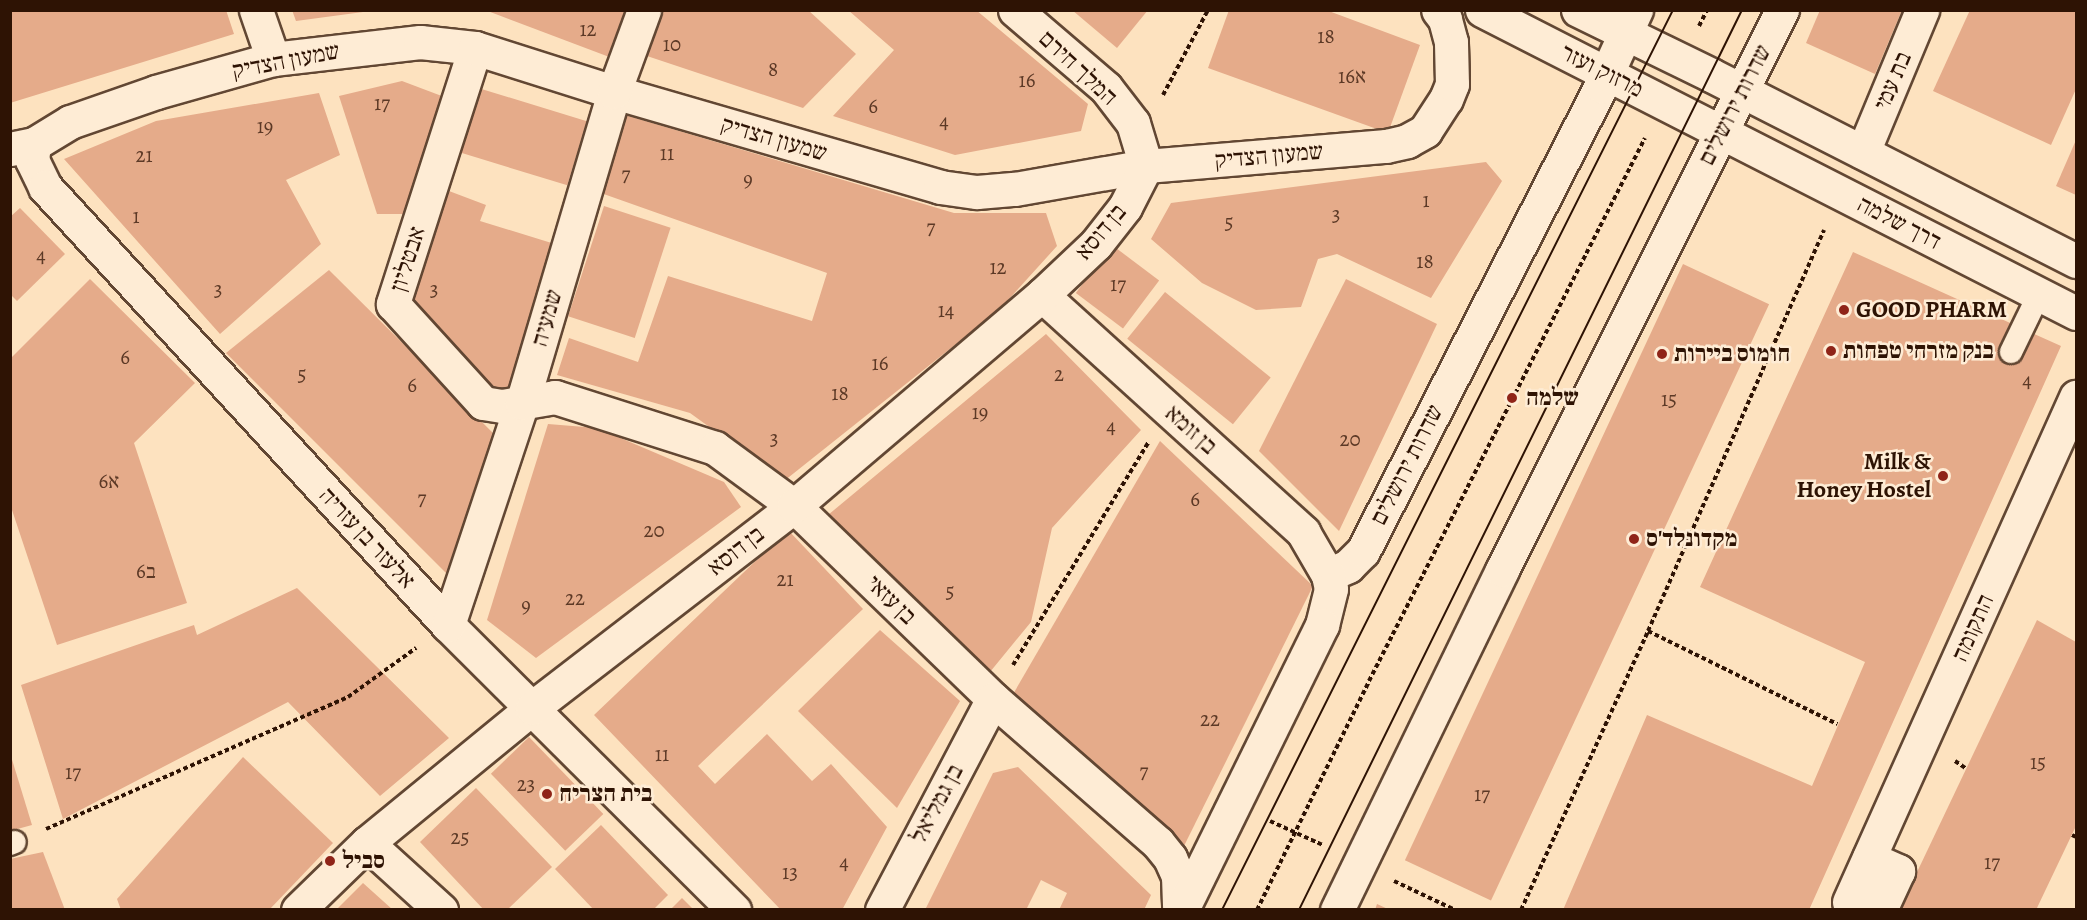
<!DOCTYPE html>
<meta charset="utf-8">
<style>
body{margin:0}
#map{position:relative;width:2087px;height:920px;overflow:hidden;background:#fde2bf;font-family:Alegreya,"Frank Ruhl Libre",serif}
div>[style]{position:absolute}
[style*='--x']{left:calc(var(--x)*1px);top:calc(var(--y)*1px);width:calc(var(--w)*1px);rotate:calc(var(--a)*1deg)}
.building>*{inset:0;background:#e5ab8a;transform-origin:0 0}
.path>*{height:4px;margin-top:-2px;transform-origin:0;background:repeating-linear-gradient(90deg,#2e1304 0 4.5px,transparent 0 7.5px)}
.roads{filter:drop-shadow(2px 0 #624733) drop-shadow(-2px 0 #624733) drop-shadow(0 2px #624733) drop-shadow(0 -2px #624733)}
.service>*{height:22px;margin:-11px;padding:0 11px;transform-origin:11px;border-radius:11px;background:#feecd5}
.pedestrian>*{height:33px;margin:-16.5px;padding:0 16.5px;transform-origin:16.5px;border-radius:16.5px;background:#feecd5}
.minor>*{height:33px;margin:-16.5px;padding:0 16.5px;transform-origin:16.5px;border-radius:16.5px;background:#feecd5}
.secondary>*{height:33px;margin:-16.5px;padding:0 16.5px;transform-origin:16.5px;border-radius:16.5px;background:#feecd5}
.tram>*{height:1.5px;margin:-0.75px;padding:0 0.75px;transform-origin:0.75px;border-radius:0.75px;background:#2e1304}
.dots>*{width:16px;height:16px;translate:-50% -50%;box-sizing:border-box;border:3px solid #feecd5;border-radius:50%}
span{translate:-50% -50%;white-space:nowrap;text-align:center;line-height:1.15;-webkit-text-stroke:5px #feecd5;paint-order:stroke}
.number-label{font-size:21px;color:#5c3926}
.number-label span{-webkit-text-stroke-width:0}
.street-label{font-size:24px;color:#2e1304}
.poi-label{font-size:24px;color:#2e1304;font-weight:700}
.left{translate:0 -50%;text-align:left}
.right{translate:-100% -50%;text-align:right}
.frame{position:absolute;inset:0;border:12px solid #2e1304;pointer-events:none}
</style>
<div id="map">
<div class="building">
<div style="clip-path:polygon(10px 10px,226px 10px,234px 34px,10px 103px)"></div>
<div style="clip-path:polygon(292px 10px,363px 10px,363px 12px,296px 21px)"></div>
<div style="clip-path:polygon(485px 10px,629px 10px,612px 58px)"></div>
<div style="clip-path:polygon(659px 10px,808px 10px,856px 54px,803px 108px,644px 55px)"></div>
<div style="clip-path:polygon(848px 10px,976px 10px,1088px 104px,1081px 131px,955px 155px,833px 116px,894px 50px)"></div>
<div style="clip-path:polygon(1072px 10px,1148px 10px,1117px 48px)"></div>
<div style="clip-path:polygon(1229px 10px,1326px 10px,1420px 45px,1388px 133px,1208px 68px)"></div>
<div style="clip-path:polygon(1820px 10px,1902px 10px,1875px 74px,1806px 43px)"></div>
<div style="clip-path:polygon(1970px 10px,2076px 10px,2076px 89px,2051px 145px,1933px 91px)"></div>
<div style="clip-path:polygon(402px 81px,447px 98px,411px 214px,377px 214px,339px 96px)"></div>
<div style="left:475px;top:87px;width:117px;height:67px;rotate:17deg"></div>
<div style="clip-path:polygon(319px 93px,340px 155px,286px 180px,321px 244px,220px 334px,64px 159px,156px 121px)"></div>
<div style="clip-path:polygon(622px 114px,954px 213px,1046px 213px,1057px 246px,1000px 309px,784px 481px,690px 413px,557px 375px,569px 338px,638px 362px,668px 276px,812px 321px,827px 273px,598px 192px)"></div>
<div style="clip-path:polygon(2076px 140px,2076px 195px,2056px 186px)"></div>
<div style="clip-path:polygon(1486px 162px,1502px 181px,1431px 298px,1337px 254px,1318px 259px,1301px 307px,1256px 310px,1202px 283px,1151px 239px,1171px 203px)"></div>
<div style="clip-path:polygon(449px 191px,486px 205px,480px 221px,558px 245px,513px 396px,493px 393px,412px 299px)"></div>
<div style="left:604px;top:206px;width:70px;height:116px;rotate:18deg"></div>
<div style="clip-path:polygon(20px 208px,65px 254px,17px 301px,10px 294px,10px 217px)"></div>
<div style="left:1112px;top:245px;width:59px;height:60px;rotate:37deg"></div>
<div style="clip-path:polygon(1853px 252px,2061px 346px,1809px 910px,1563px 910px,1647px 715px,1812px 786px,1865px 662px,1700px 587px)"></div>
<div style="left:1683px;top:264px;width:95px;height:658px;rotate:25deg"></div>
<div style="clip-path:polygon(329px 270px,496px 436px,448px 575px,226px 353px)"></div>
<div style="clip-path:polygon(90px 279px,195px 383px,134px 443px,187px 603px,57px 645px,10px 504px,10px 359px)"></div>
<div style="clip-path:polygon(1346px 279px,1437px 324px,1339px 531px,1259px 451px)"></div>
<div style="left:1165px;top:292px;width:136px;height:60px;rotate:39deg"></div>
<div style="clip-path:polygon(1046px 334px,1141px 430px,1052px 528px,1031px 622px,990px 672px,828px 515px)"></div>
<div style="clip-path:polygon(548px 424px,597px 428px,724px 482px,741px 507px,536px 658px,487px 620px)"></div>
<div style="clip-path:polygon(1160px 441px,1313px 586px,1184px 846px,1012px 696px)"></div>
<div style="clip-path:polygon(788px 530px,863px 609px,698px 766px,715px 784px,767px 734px,812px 781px,831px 764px,887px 827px,842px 910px,781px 910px,594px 715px)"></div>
<div style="clip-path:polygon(297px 588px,449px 738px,380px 796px,288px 702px,63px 819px,21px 685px,194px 625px,197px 635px)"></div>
<div style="clip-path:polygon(2037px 620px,2076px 642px,2076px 826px,2036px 910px,1899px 910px)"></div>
<div style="clip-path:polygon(880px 630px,960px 701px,897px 808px,798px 711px)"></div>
<div style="left:529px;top:737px;width:107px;height:53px;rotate:46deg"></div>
<div style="clip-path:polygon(10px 753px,32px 825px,10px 831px)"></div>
<div style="clip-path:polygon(243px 757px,333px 843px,269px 910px,121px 910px,117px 899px)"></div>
<div style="clip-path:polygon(1018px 767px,1151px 895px,1144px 910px,1059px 910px,1067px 893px,1041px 880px,1026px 910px,925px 910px,993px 773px)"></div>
<div style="clip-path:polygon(476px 788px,552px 867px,507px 910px,484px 910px,420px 842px)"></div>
<div style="clip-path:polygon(601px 825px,668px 895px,653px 910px,594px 910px,555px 869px)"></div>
<div style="clip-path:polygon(43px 852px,65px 910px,10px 910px,10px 859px)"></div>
<div style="clip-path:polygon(363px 883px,393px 910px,336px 910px)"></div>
<div style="clip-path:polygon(682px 898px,694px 910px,670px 910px)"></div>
<div style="clip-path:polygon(1377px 904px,1390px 910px,1375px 910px)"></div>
</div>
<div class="path">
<div style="--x:1699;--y:26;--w:18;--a:-63"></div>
<div style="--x:1163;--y:95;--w:96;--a:-62.1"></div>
<div style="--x:1648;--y:631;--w:211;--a:26.2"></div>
<div style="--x:1013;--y:665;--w:260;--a:-58.7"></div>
<div style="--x:1955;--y:761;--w:14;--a:34"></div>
<div style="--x:1270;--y:821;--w:58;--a:24.4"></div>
<div style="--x:46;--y:829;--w:330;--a:-23.6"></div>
<div style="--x:348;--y:697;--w:84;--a:-35.8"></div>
<div style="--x:2072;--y:835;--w:4;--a:27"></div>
<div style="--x:1394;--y:881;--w:68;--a:25.4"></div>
<div style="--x:1257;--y:910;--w:255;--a:-63.9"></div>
<div style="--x:1369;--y:681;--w:609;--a:-63.06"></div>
<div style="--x:1521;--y:910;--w:307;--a:-65.5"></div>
<div style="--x:1648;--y:631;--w:438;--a:-66.3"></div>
</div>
<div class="roads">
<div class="service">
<div style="--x:2011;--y:352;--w:64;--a:-64.2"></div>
<div style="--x:10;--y:844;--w:5;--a:-22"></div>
</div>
<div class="pedestrian">
<div style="--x:1863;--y:152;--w:154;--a:-67.4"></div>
<div style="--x:1328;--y:575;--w:22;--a:-24"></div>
<div style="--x:1348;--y:566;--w:21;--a:-45"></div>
<div style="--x:1363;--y:551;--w:522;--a:-62.9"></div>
<div style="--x:1601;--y:86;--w:84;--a:-65.3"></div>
<div style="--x:1869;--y:858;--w:32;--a:24"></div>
<div style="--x:1898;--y:871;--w:43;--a:114.8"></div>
<div style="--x:1849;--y:902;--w:554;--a:-65.8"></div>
<div style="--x:1337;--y:910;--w:378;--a:-64.1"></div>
<div style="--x:1502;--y:570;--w:626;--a:-63.43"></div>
</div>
<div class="minor">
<div style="--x:256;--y:10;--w:52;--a:70.9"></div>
<div style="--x:1015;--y:10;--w:120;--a:40.6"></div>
<div style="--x:1106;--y:88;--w:44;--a:52.4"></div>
<div style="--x:1133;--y:123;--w:45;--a:73.2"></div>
<div style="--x:475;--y:48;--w:269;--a:107.8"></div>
<div style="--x:393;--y:304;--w:134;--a:47.7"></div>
<div style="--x:483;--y:403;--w:19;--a:9"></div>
<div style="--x:502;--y:406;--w:54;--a:-9.6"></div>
<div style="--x:555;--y:397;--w:168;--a:17.7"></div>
<div style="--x:715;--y:448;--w:98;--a:36.3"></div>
<div style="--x:794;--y:506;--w:277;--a:44.1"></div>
<div style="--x:993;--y:699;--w:219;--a:41.1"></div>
<div style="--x:1158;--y:843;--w:19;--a:51"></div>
<div style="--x:1170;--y:858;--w:20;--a:66"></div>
<div style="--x:1178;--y:876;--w:34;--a:88"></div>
<div style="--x:34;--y:144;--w:16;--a:97"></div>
<div style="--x:32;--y:160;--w:30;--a:64"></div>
<div style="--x:45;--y:187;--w:595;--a:47.38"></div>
<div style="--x:448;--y:625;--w:404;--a:44.9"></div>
<div style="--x:10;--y:149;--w:25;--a:-12"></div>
<div style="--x:34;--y:144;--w:42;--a:-31.4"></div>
<div style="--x:70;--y:122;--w:91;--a:-19.2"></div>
<div style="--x:156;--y:92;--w:122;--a:-15.8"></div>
<div style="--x:273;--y:59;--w:148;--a:-6.6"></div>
<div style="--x:420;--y:42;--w:55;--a:6.2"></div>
<div style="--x:475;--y:48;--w:146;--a:17.6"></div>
<div style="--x:614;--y:92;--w:340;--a:16.2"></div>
<div style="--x:940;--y:187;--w:37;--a:8"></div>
<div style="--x:977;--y:192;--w:38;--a:-5"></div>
<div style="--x:1015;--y:189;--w:133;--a:-10"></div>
<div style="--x:1146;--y:166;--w:241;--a:-4.8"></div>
<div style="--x:1386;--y:146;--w:22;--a:-13"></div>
<div style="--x:1407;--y:141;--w:21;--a:-29"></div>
<div style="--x:1425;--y:131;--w:38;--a:-57"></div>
<div style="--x:1446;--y:99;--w:16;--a:-68"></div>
<div style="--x:1452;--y:84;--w:42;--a:-91.4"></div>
<div style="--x:1451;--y:42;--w:24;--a:-105"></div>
<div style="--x:1445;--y:19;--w:11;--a:-128"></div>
<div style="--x:1042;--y:295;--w:353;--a:42.2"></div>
<div style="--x:1303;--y:532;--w:50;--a:59.8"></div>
<div style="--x:1328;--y:575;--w:14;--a:78"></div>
<div style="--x:1331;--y:589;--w:37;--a:104"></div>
<div style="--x:1322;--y:625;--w:318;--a:116.2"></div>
<div style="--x:448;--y:625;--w:234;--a:-71.6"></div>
<div style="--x:522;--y:403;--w:324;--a:-73.5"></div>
<div style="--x:614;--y:92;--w:87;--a:-69.9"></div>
<div style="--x:367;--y:843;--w:100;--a:42.2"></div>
<div style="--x:298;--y:910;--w:96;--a:-44.2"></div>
<div style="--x:367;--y:843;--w:213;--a:-39.3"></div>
<div style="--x:532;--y:708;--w:331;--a:-37.6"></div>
<div style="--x:794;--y:506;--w:326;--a:-40.4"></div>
<div style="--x:1042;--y:295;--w:74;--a:-43.4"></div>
<div style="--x:1096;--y:244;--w:47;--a:-51.9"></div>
<div style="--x:1125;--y:207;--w:46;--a:-62.9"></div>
<div style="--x:882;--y:910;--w:238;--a:-62.3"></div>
</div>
<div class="secondary">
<div style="--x:1482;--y:10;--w:667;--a:27.03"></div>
<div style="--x:1578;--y:10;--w:148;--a:26"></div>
<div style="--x:1711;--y:75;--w:410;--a:27"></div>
</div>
</div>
<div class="tram">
<div style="--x:1222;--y:910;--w:1007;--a:-63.38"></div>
<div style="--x:1299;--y:910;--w:1003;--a:-63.79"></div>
</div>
<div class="dots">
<div style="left:1844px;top:310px;background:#8f2418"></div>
<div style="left:1831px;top:351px;background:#8f2418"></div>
<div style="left:1662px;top:354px;background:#8f2418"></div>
<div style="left:1512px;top:398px;background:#8f2418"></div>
<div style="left:1943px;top:476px;background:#8f2418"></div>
<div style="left:1634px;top:539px;background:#8f2418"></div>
<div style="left:547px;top:794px;background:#8f2418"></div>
<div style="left:330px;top:861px;background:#8f2418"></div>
</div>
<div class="number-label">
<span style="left:588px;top:29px">12</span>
<span style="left:1326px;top:36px">18</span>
<span style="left:672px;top:44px">10</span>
<span style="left:773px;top:69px">8</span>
<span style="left:1352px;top:76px">16א</span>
<span style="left:1027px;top:80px">16</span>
<span style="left:382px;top:103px">17</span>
<span style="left:873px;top:106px">6</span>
<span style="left:944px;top:121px">4</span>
<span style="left:265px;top:126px">19</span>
<span style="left:667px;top:153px">11</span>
<span style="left:144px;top:155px">21</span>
<span style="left:626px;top:174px">7</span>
<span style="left:748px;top:179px">9</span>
<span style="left:1426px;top:200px">1</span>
<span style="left:1336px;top:214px">3</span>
<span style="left:136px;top:216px">1</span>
<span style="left:1229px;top:222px">5</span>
<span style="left:931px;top:227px">7</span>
<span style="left:41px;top:255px">4</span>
<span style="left:1425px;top:261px">18</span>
<span style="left:998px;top:267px">12</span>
<span style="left:1118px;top:284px">17</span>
<span style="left:218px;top:289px">3</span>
<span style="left:434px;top:289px">3</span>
<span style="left:946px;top:310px">14</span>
<span style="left:125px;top:357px">6</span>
<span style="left:880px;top:363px">16</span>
<span style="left:302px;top:374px">5</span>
<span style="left:1059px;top:374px">2</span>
<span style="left:2027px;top:380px">4</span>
<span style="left:412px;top:385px">6</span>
<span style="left:840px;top:393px">18</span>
<span style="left:1669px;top:399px">15</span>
<span style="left:980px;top:412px">19</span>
<span style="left:1111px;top:426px">4</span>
<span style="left:774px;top:438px">3</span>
<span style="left:1350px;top:439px">20</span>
<span style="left:109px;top:481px">6א</span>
<span style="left:422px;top:498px">7</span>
<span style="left:1195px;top:499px">6</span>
<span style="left:654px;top:530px">20</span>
<span style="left:146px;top:571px">6ב</span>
<span style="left:785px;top:579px">21</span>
<span style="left:950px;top:591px">5</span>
<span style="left:575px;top:598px">22</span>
<span style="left:526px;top:605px">9</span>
<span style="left:1210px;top:719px">22</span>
<span style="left:662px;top:754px">11</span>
<span style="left:2038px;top:762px">15</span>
<span style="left:1144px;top:771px">7</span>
<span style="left:73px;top:772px">17</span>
<span style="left:526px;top:784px">23</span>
<span style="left:1482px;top:794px">17</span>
<span style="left:460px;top:837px">25</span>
<span style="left:844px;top:862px">4</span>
<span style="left:1992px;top:862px">17</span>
<span style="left:790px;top:872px">13</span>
</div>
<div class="street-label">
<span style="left:286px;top:61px;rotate:-11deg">שמעון הצדיק</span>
<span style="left:1078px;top:68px;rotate:43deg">המלך חירם</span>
<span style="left:1602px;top:71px;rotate:27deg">מרזוק ועזר</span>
<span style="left:1893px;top:81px;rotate:-67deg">בת עמי</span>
<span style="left:1735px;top:105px;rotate:-63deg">שדרות ירושלים</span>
<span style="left:774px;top:139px;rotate:16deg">שמעון הצדיק</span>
<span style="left:1269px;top:156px;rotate:-5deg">שמעון הצדיק</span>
<span style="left:1899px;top:223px;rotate:27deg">דרך שלמה</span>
<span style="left:1101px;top:232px;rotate:-50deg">בן דוסא</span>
<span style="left:408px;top:259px;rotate:-72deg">אבטליון</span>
<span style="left:547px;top:318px;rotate:-74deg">שמעיה</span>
<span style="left:1191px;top:430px;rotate:42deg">בן זומא</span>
<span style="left:1407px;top:465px;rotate:-63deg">שדרות ירושלים</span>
<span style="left:367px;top:538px;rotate:47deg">אלעזר בן עזריה</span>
<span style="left:736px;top:551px;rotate:-38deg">בן דוסא</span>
<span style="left:891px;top:600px;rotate:44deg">בן עזאי</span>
<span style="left:1973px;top:628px;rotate:-66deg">התקומה</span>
<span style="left:937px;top:804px;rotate:-62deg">בן גמליאל</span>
</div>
<div class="poi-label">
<span class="left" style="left:1856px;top:310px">GOOD PHARM</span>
<span class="left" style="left:1843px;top:351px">בנק מזרחי טפחות</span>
<span class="left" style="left:1674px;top:354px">חומוס ביירות</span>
<span class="left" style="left:1526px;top:398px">שלמה</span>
<span class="right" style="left:1931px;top:476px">Milk &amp;<br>Honey Hostel</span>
<span class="left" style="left:1646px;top:539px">מקדונלד'ס</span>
<span class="left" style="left:559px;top:794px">בית הצריח</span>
<span class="left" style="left:342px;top:861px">סביל</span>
</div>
<div class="frame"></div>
</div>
